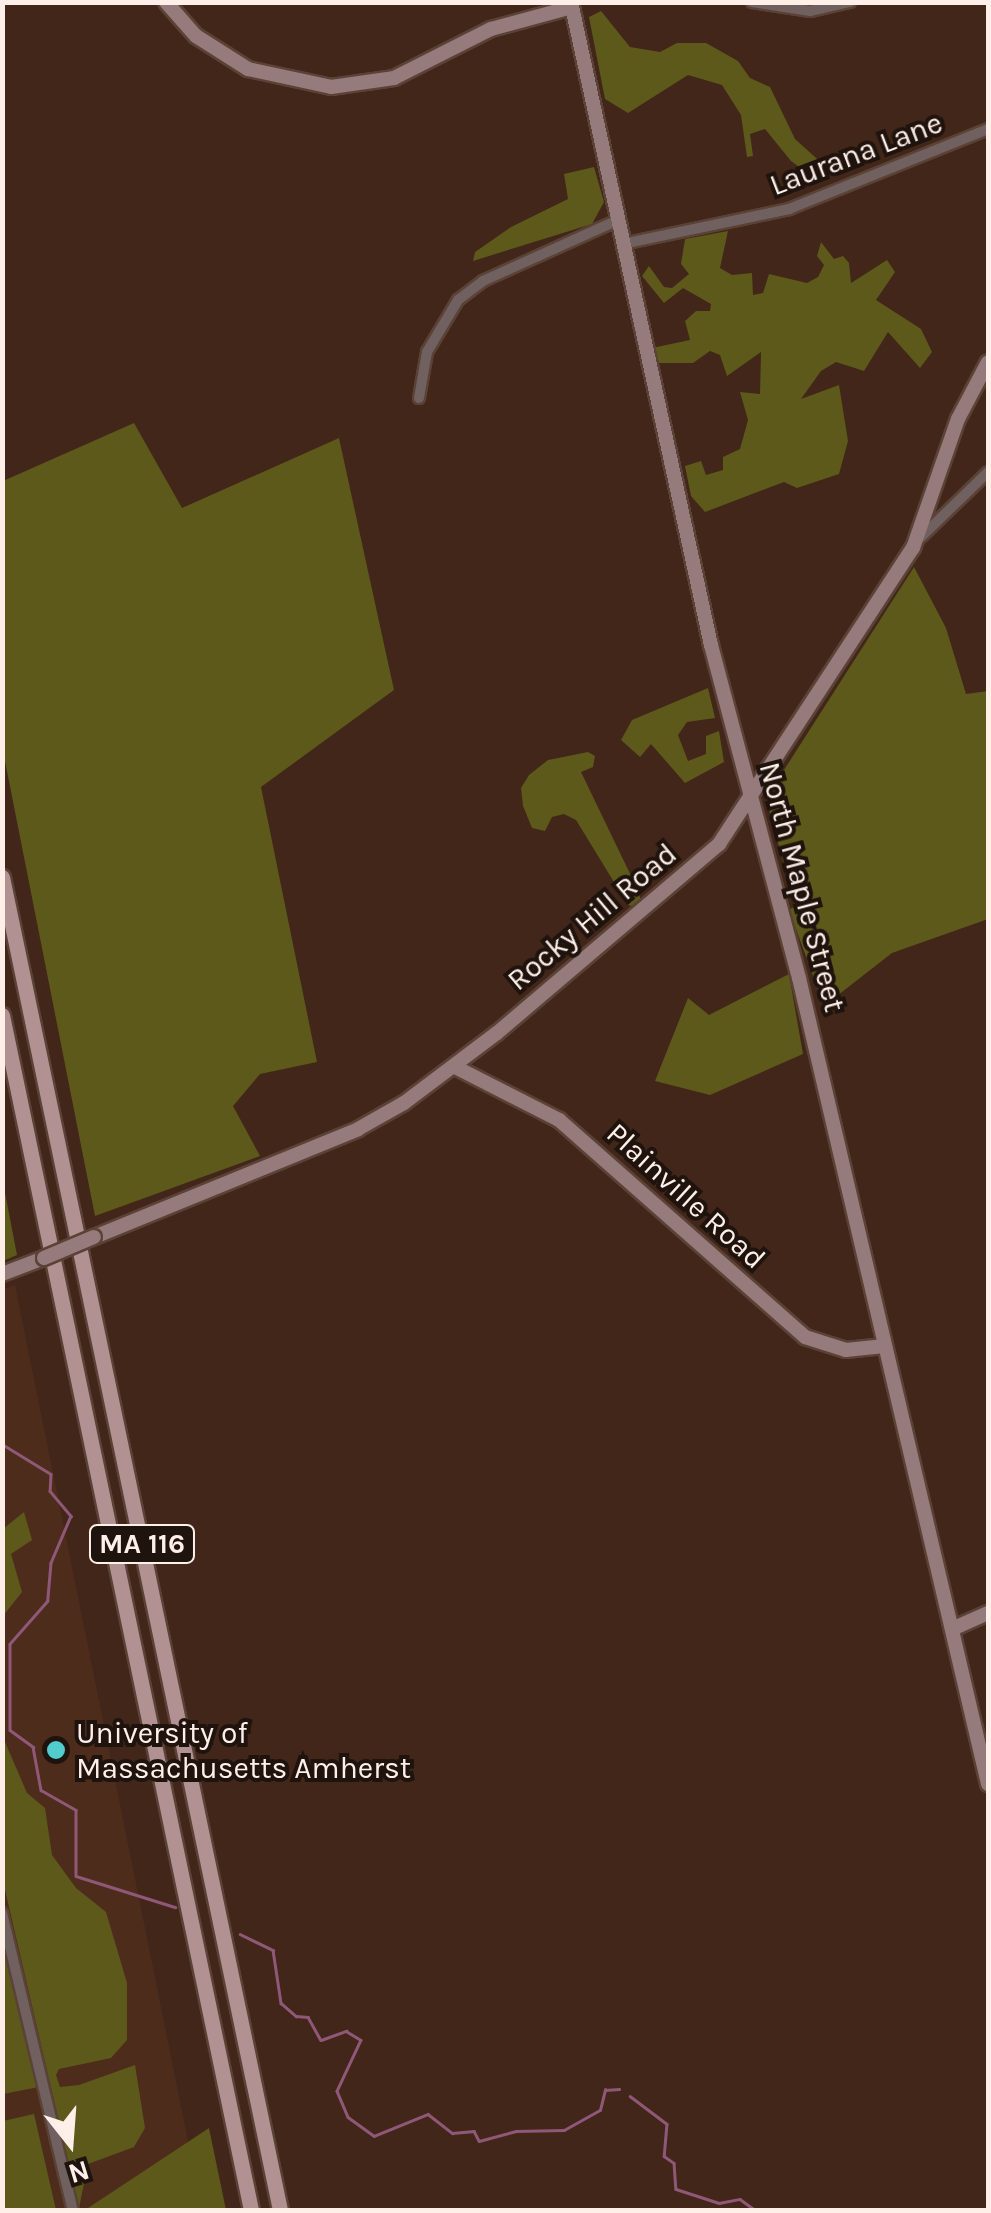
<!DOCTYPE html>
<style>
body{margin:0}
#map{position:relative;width:991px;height:2213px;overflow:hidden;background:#412619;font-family:Karla,sans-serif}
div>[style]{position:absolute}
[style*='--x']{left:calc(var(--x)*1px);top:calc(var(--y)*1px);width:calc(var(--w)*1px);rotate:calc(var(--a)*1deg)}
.built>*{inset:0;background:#4e2c1c}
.green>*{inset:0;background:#5c591b}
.stream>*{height:2.5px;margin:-1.25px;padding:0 1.25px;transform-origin:1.25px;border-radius:1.25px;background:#905878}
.roads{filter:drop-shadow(2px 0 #5b4236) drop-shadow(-2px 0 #5b4236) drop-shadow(0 2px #5b4236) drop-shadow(0 -2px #5b4236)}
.street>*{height:10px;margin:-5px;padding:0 5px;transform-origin:5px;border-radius:5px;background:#706060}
.secondary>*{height:14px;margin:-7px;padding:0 7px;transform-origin:7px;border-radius:7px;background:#957b7c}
.primary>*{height:15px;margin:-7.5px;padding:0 7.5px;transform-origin:7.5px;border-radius:7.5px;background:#b19192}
.bridges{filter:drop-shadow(2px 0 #5b4236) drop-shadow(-2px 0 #5b4236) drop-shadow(0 2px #5b4236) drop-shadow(0 -2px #5b4236)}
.secondary-bridge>*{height:14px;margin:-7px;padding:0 7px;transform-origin:7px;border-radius:7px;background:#957b7c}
.dots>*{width:28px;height:28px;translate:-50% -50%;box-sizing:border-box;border:5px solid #1f130d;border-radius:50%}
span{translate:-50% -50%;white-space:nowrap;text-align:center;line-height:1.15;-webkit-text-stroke:8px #1f130d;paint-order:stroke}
.shield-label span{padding:2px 8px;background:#1f130d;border:2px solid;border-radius:8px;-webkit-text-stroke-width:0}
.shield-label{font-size:28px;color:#feefe9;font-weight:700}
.street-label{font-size:30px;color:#feefe9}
.poi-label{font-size:30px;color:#feefe9}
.left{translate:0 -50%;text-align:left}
.frame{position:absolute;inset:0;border:5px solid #feefe9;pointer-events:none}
.north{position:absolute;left:20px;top:2093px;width:100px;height:100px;-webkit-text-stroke:8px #1f130d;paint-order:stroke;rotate:163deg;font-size:28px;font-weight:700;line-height:40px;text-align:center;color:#feefe9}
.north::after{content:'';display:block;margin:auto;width:35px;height:45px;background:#feefe9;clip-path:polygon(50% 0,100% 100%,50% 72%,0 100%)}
</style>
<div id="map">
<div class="built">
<div style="clip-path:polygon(15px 1285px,202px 2210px,3px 2210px,2px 1290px)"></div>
</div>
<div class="green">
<div style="clip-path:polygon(601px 11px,630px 47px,660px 52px,677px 43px,706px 43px,738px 61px,750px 78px,770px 87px,795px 139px,825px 166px,820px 174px,809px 174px,791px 161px,765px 129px,750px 134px,753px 156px,747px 157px,741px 115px,722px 85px,688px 75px,628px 113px,605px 99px,589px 17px)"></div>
<div style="clip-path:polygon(594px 167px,604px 202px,592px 224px,473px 261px,475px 252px,511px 227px,568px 199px,564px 174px)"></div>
<div style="clip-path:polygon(728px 231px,720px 268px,732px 275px,752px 273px,753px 295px,763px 293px,769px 274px,807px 283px,818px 277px,824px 265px,817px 256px,821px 242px,834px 259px,843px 256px,849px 263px,851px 283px,887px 260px,895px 272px,876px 300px,921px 329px,932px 352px,920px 368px,888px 332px,864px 371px,836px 362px,821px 371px,801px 399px,839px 385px,848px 441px,839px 474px,797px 488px,784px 482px,705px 512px,691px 496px,685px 466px,701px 461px,706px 475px,723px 470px,723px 457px,740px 449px,748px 420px,740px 392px,760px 394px,761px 352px,727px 376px,720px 355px,710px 351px,693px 363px,655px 363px,652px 348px,690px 340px,685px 321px,696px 311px,710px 311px,711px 304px,683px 288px,664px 303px,642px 276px,649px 266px,664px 287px,672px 288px,689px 274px,681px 264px,685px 239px)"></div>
<div style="clip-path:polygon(134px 423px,182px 508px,339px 438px,394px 690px,261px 787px,317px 1062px,260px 1074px,233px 1106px,260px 1156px,95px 1216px,3px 751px,3px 481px)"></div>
<div style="clip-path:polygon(914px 567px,946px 628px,966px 694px,988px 691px,988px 919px,892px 953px,824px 1006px,789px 910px,795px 906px,766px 798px)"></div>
<div style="clip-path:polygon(708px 688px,715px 718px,687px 722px,678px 735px,688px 761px,706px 754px,706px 736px,719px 731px,724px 762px,685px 783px,651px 744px,640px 757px,621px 740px,632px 720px)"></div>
<div style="clip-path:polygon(588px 752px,595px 756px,593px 767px,581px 772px,634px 882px,641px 900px,635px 907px,628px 905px,576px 820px,564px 814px,552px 817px,545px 831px,532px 828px,523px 806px,521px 788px,529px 775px,548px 760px)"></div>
<div style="clip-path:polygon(789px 974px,803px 1054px,710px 1095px,655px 1081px,688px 998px,709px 1015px)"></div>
<div style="clip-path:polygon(2px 1177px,17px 1255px,3px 1261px,2px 1261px)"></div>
<div style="clip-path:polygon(24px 1512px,32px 1540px,11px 1554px,22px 1592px,3px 1616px,3px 1529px)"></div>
<div style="clip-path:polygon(2px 1735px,27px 1793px,45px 1808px,52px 1855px,76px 1888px,106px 1912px,127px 1983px,127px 2040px,111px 2058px,59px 2069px,56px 2075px,60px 2087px,79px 2085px,135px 2065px,145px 2128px,134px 2147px,88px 2164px,79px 2208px,3px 1881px)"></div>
<div style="clip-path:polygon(2px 1912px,44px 2086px,3px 2094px,2px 2094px)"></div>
<div style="clip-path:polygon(34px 2114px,56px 2210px,3px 2210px,3px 2121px)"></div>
<div style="clip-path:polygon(209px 2128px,226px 2210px,85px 2210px)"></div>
</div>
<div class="stream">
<div style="--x:2;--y:1444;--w:57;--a:31.5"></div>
<div style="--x:51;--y:1474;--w:17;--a:93"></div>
<div style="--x:50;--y:1491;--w:33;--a:50"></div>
<div style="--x:71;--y:1516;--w:51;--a:113.1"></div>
<div style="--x:51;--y:1563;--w:38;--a:95"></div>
<div style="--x:48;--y:1601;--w:57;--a:131.5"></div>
<div style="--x:10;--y:1644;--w:86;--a:90"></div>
<div style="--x:10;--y:1730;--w:29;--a:36"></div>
<div style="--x:33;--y:1747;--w:44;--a:79.5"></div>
<div style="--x:41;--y:1790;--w:40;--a:29.7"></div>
<div style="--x:76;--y:1810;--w:66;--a:90"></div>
<div style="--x:76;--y:1876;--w:104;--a:17.4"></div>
<div style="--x:240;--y:1934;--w:37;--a:26"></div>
<div style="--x:273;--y:1950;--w:54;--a:81.4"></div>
<div style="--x:281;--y:2003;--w:20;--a:41"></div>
<div style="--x:296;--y:2016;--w:12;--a:5"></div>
<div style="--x:308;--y:2017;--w:26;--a:61"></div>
<div style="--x:321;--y:2040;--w:27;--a:-20"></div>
<div style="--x:346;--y:2031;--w:17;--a:31"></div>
<div style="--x:361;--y:2040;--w:56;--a:115.2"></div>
<div style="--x:337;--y:2091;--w:28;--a:67"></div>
<div style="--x:348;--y:2117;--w:32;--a:36"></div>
<div style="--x:374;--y:2136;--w:58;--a:-22.2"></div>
<div style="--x:428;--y:2114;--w:31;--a:38"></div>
<div style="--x:452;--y:2133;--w:22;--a:-5"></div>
<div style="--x:474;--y:2131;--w:11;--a:63"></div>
<div style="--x:479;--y:2141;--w:38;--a:-15"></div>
<div style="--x:516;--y:2131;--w:48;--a:-1.2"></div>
<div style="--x:564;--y:2130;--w:41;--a:-29.1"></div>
<div style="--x:600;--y:2110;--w:21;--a:-76"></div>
<div style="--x:605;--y:2090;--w:14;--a:-4"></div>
<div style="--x:630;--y:2096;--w:46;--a:37.1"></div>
<div style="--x:667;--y:2124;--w:32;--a:95"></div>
<div style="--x:664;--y:2156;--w:12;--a:35"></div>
<div style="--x:674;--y:2163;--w:26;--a:86"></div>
<div style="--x:676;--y:2189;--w:45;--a:18"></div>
<div style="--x:719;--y:2203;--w:21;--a:-11"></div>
<div style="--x:740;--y:2199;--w:19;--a:36"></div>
</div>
<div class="roads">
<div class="street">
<div style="--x:752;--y:2;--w:59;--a:8.8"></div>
<div style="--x:810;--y:11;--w:41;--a:-12.7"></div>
<div style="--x:622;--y:244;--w:171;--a:-11.8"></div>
<div style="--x:789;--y:209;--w:214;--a:-21.9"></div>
<div style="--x:419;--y:398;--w:47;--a:-80.1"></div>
<div style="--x:427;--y:352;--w:61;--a:-59.2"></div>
<div style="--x:458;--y:300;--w:31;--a:-37"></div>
<div style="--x:483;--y:281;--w:146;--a:-24.3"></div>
<div style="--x:921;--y:537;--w:93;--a:-44.1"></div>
<div style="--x:2;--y:1913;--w:305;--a:76.6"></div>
</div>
<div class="secondary">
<div style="--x:166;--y:2;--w:45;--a:48.6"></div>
<div style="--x:196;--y:36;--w:62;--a:32.4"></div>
<div style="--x:248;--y:69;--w:85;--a:12.2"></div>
<div style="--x:331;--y:87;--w:64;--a:-8.1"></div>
<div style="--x:394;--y:78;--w:109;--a:-26.8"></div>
<div style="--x:491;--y:29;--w:84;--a:-15.2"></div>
<div style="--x:571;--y:2;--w:658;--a:77.72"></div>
<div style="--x:711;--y:645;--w:344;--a:75.2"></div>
<div style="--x:799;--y:978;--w:828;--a:76.8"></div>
<div style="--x:455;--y:1067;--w:117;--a:27"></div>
<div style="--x:559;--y:1120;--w:328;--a:41.4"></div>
<div style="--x:805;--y:1337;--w:43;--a:17.6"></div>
<div style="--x:846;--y:1350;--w:36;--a:-6"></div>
<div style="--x:94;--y:1237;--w:285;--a:-22.2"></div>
<div style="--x:358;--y:1129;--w:53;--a:-29.5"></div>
<div style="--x:404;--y:1103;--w:116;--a:-37"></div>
<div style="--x:497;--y:1033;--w:292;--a:-40.4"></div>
<div style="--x:719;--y:844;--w:354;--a:-56.8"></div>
<div style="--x:913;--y:548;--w:137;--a:-70.8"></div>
<div style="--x:958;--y:419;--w:64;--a:-62.2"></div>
<div style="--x:2;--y:1274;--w:45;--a:-20.9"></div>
<div style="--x:952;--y:1629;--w:39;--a:-24"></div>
</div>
<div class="primary">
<div style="--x:2;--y:877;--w:1362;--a:78.22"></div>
<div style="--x:2;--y:1015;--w:1221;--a:78.23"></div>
</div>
</div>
<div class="bridges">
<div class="secondary-bridge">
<div style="--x:44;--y:1258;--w:54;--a:-22.8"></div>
</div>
</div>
<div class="dots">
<div style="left:56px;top:1750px;background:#52cdce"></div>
</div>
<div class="shield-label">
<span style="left:142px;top:1544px">MA 116</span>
</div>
<div class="street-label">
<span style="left:856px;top:154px;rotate:-21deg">Laurana Lane</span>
<span style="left:802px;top:887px;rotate:75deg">North Maple Street</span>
<span style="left:592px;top:917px;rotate:-40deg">Rocky Hill Road</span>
<span style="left:686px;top:1196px;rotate:42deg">Plainville Road</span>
</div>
<div class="poi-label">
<span class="left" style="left:76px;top:1750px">University of<br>Massachusetts Amherst</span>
</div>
<div class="frame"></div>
<div class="north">N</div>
</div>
